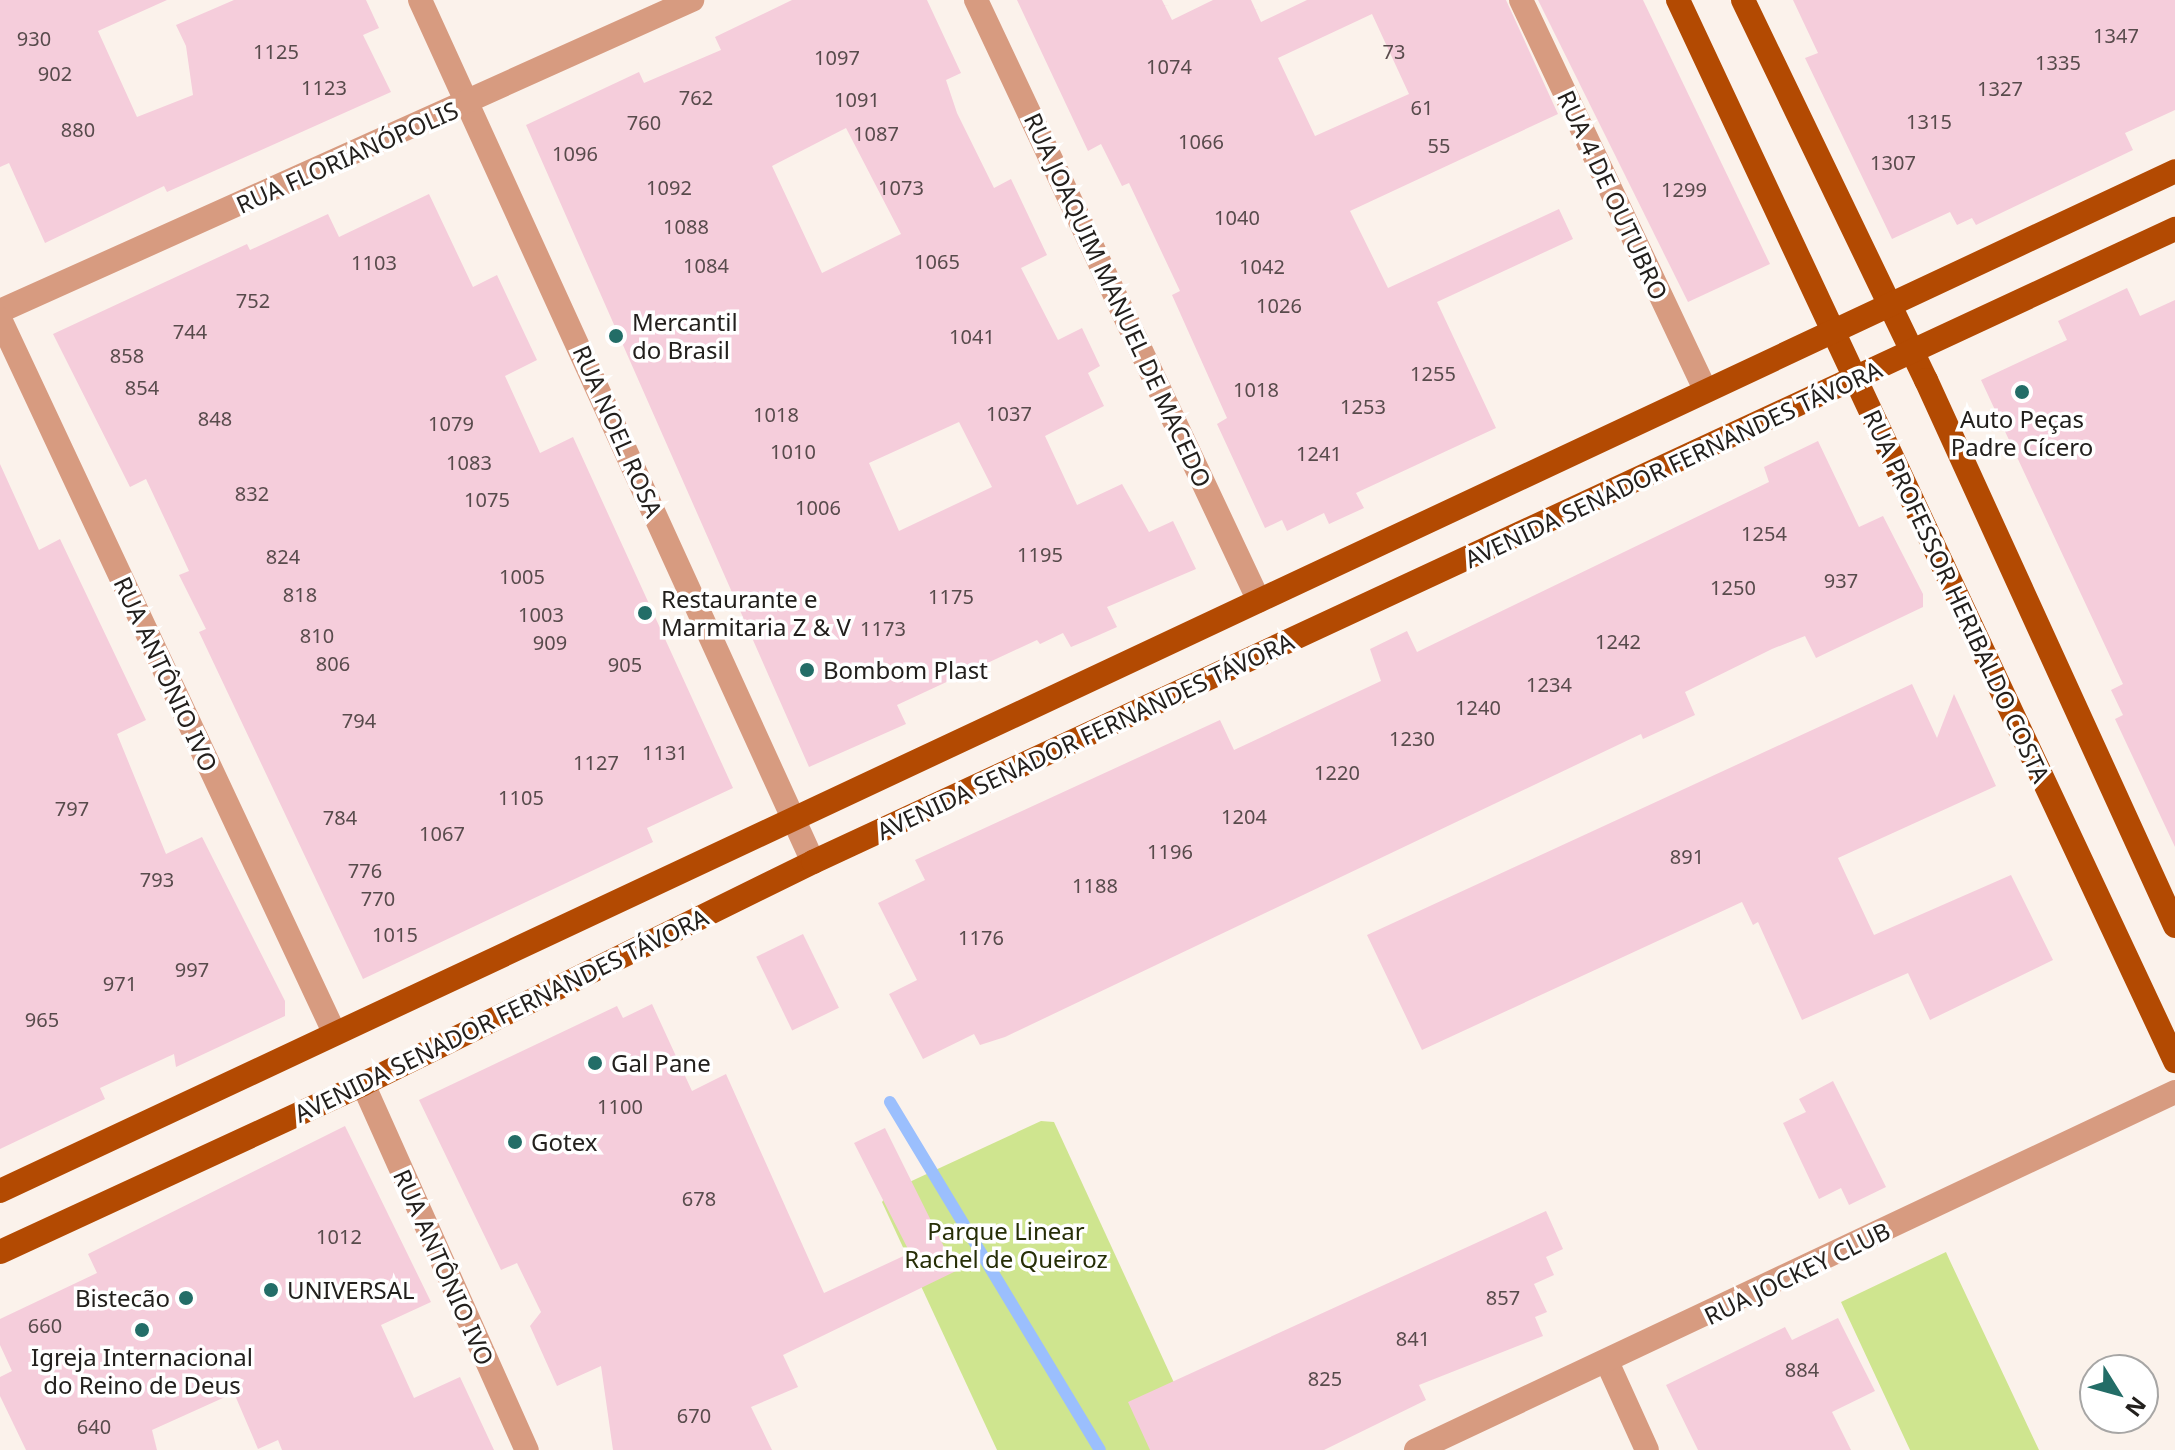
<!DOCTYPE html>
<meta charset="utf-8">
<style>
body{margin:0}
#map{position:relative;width:2175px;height:1450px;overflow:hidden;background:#fbf2eb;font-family:"Noto Sans",sans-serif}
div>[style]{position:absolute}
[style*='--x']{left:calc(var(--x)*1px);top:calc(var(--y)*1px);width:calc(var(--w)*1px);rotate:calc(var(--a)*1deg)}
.green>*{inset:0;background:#cfe58f}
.stream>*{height:12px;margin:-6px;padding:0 6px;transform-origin:6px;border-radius:6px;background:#9bbffd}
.building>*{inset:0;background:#f5cddb;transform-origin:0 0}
.street>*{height:24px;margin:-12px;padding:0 12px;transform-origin:12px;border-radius:12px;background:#d79b80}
.primary>*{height:24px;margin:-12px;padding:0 12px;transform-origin:12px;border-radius:12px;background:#b34a02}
.dots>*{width:22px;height:22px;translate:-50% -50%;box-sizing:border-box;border:4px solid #fff;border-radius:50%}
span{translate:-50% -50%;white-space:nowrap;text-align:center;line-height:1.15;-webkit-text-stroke:7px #fff;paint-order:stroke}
.number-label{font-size:20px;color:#584b4c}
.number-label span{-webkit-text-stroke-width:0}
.street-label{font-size:24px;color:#23201d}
.poi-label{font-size:24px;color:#23201d}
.left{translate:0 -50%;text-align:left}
.right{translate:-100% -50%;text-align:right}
.park-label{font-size:24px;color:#262e06}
.north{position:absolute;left:2079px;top:1354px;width:80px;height:80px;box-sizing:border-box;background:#fff;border:2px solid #a7a6a5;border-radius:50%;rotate:127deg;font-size:22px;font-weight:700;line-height:32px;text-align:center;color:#23201d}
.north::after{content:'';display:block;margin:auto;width:28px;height:36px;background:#236d67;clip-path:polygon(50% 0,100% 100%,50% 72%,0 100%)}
</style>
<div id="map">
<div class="green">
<div style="clip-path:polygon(1041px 1121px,1054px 1122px,1205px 1450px,997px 1450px,882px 1202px,890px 1191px)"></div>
<div style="clip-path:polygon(1946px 1252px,1950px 1261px,2039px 1450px,1910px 1450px,1841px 1302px)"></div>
</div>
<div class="stream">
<div style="--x:890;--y:1102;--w:406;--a:58.9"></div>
</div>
<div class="building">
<div style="clip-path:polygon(0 0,167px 0,98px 31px,137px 117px,193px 95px,186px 46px,176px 25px,234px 0,366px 0,379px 28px,363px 35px,391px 92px,167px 192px,164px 186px,45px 243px,9px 163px,0 167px)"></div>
<div style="clip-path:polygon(evenodd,792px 0,927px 0,961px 73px,946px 80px,957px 113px,994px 188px,1011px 179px,1047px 255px,1021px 268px,1058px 340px,1082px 328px,1100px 366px,1088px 373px,1104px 406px,1045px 436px,1077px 505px,1122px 484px,1149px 532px,1173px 521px,1196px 569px,1107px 607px,1117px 627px,1090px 639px,1071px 647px,1063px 633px,1040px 644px,1037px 640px,897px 705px,906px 724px,809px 767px,526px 125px,639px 72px,644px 83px,721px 50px,715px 37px,792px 0,846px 128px,901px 234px,822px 273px,772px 166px,846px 128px,792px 0,959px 422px,992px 487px,899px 531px,869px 463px,959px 422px)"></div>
<div style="clip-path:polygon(evenodd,1017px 0,1162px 0,1172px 20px,1213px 0,1251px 0,1261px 22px,1307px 0,1506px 0,1558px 114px,1350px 211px,1388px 288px,1559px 209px,1573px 239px,1437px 302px,1496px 428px,1356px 493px,1364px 508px,1329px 524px,1324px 513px,1287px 531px,1282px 520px,1265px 528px,1217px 424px,1227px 418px,1172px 295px,1180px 291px,1129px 183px,1122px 186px,1101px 144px,1088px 151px,1017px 0,1372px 14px,1409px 94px,1315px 136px,1278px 58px,1372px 14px)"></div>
<div style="clip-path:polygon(1538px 0,1643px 0,1770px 264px,1688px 302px)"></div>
<div style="clip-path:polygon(1793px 0,2175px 0,2175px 110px,2125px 133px,2133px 150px,1976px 225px,1972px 218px,1957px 225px,1950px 212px,1892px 239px,1805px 58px,1818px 53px)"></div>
<div style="clip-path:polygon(429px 194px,473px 287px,497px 275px,537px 360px,505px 376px,540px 453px,573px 437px,733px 788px,647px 828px,653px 842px,363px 979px,199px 632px,206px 629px,179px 575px,189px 571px,169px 528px,146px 479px,130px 487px,53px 334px,247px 244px,250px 250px,328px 214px,339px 237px)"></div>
<div style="clip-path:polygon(2127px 288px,2140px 316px,2175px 300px,2175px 847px,2115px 719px,2123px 715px,2111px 690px,2123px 684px,1981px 380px,2067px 340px,2058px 321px)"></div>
<div style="clip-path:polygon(1818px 441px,1859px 527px,1883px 516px,1923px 594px,1923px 607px,1816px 658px,1805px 636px,1772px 649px,1685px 692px,1695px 715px,1643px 739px,1641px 734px,1005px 1037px,980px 1045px,974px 1034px,923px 1059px,889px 994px,917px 980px,878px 903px,925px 880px,915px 860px,1220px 720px,1234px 750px,1381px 681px,1370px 649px,1407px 631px,1417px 652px,1769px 482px,1764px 467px)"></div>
<div style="clip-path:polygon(0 464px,39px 550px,60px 539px,146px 720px,117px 734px,166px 854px,202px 837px,285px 1001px,285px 1016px,176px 1067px,174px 1054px,100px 1088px,105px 1099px,0 1149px)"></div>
<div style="clip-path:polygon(1912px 684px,1937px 738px,1954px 694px,1996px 786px,1838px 858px,1874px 935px,2011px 875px,2053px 960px,1930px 1020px,1908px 973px,1802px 1020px,1758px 922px,1753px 925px,1742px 902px,1422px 1050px,1367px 935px)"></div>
<div style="left:803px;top:934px;width:82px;height:52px;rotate:64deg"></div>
<div style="clip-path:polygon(652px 1004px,692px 1091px,726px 1074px,824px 1293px,910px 1253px,854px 1143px,885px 1128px,956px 1271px,783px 1355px,798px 1387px,751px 1407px,772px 1450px,613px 1450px,601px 1366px,557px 1386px,530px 1326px,541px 1312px,517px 1263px,501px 1270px,419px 1100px,617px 1006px,623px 1018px)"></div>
<div style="clip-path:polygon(1833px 1081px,1886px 1187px,1849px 1205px,1841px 1188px,1819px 1199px,1783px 1123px,1806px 1112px,1799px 1099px)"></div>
<div style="clip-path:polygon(345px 1126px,431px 1302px,381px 1325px,414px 1398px,460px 1377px,494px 1450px,282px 1450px,278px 1440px,258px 1449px,234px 1393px,152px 1430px,157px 1450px,26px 1450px,0 1396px,0 1377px,12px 1371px,0 1345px,0 1319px,97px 1273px,88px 1254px)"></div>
<div style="clip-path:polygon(1546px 1211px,1563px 1249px,1546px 1257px,1554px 1275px,1534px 1284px,1547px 1312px,1535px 1317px,1543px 1336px,1419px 1385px,1426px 1400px,1324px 1450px,1150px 1450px,1128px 1402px)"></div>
<div style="clip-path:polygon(1838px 1318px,1875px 1391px,1832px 1412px,1851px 1450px,1698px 1450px,1666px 1385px,1785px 1327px,1792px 1340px)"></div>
</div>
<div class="street">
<div style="--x:420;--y:0;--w:947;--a:65.49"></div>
<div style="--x:976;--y:0;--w:664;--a:64.79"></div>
<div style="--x:1521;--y:0;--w:430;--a:64.7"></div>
<div style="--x:0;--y:311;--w:759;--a:-24.2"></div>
<div style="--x:0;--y:319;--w:785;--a:64.9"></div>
<div style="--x:363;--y:1084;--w:401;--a:65.9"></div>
<div style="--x:1608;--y:1364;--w:94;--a:65.6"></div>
<div style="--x:1416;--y:1450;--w:839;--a:-25.25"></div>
</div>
<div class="primary">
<div style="--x:1678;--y:0;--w:1172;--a:64.9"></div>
<div style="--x:1743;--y:0;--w:422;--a:64.3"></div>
<div style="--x:1926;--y:380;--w:600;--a:65.48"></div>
<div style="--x:0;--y:1191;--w:2402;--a:-25.12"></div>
<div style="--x:0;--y:1252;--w:400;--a:-24.8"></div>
<div style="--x:363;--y:1084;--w:502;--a:-26.26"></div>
<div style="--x:813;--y:862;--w:1502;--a:-24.93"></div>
</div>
<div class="dots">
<div style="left:616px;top:336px;background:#236d67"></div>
<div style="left:2022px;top:392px;background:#236d67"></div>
<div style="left:645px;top:613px;background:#236d67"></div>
<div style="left:807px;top:670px;background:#236d67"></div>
<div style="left:595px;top:1063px;background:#236d67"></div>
<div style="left:515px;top:1142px;background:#236d67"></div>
<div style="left:271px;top:1290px;background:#236d67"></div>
<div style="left:186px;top:1298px;background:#236d67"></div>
<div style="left:142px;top:1330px;background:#236d67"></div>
</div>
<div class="number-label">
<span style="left:2116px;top:35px">1347</span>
<span style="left:34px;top:38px">930</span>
<span style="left:276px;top:51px">1125</span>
<span style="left:1394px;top:51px">73</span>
<span style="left:837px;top:57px">1097</span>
<span style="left:2058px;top:62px">1335</span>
<span style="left:1169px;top:66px">1074</span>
<span style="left:55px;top:73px">902</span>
<span style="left:324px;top:87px">1123</span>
<span style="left:2000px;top:88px">1327</span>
<span style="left:696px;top:97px">762</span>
<span style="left:857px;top:99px">1091</span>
<span style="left:1422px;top:107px">61</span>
<span style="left:1929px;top:121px">1315</span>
<span style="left:644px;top:122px">760</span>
<span style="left:78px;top:129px">880</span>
<span style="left:876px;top:133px">1087</span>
<span style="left:1201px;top:141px">1066</span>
<span style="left:1439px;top:145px">55</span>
<span style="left:575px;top:153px">1096</span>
<span style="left:1893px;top:162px">1307</span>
<span style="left:669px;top:187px">1092</span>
<span style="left:901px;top:187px">1073</span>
<span style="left:1684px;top:189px">1299</span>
<span style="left:1237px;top:217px">1040</span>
<span style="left:686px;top:226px">1088</span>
<span style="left:937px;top:261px">1065</span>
<span style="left:374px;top:262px">1103</span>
<span style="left:706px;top:265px">1084</span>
<span style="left:1262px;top:266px">1042</span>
<span style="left:253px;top:300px">752</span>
<span style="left:1279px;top:305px">1026</span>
<span style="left:190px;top:331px">744</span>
<span style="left:972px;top:336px">1041</span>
<span style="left:127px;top:355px">858</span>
<span style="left:1433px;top:373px">1255</span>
<span style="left:142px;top:387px">854</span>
<span style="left:1256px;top:389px">1018</span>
<span style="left:1363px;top:406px">1253</span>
<span style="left:1009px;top:413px">1037</span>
<span style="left:776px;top:414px">1018</span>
<span style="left:215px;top:418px">848</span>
<span style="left:451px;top:423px">1079</span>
<span style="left:793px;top:451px">1010</span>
<span style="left:1319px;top:453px">1241</span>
<span style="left:469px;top:462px">1083</span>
<span style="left:252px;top:493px">832</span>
<span style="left:487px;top:499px">1075</span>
<span style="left:818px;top:507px">1006</span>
<span style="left:1764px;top:533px">1254</span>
<span style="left:1040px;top:554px">1195</span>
<span style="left:283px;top:556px">824</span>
<span style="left:522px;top:576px">1005</span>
<span style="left:1841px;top:580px">937</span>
<span style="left:1733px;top:587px">1250</span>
<span style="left:300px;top:594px">818</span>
<span style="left:951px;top:596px">1175</span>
<span style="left:541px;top:614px">1003</span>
<span style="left:883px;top:628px">1173</span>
<span style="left:317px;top:635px">810</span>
<span style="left:1618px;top:641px">1242</span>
<span style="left:550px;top:642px">909</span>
<span style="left:333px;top:663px">806</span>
<span style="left:625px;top:664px">905</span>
<span style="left:1549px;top:684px">1234</span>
<span style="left:1478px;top:707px">1240</span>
<span style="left:359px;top:720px">794</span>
<span style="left:1412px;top:738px">1230</span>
<span style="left:665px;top:752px">1131</span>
<span style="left:596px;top:762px">1127</span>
<span style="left:1337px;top:772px">1220</span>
<span style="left:521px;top:797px">1105</span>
<span style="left:72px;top:808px">797</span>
<span style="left:1244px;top:816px">1204</span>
<span style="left:340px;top:817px">784</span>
<span style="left:442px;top:833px">1067</span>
<span style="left:1170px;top:851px">1196</span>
<span style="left:1687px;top:856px">891</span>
<span style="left:365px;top:870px">776</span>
<span style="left:157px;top:879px">793</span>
<span style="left:1095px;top:885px">1188</span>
<span style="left:378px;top:898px">770</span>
<span style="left:395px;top:934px">1015</span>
<span style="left:981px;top:937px">1176</span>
<span style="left:192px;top:969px">997</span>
<span style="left:120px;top:983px">971</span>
<span style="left:42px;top:1019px">965</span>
<span style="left:620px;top:1106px">1100</span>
<span style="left:699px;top:1198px">678</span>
<span style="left:339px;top:1236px">1012</span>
<span style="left:1503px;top:1297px">857</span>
<span style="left:45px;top:1325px">660</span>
<span style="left:1413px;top:1338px">841</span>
<span style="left:1802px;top:1369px">884</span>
<span style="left:1325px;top:1378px">825</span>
<span style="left:694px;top:1415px">670</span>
<span style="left:94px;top:1426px">640</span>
</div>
<div class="street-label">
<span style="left:347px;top:157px;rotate:-24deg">RUA FLORIANÓPOLIS</span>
<span style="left:1613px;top:195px;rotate:65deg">RUA 4 DE OUTUBRO</span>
<span style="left:1118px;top:300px;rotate:65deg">RUA JOAQUIM MANUEL DE MACEDO</span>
<span style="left:618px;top:431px;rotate:66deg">RUA NOEL ROSA</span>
<span style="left:1673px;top:464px;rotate:-25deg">AVENIDA SENADOR FERNANDES TÁVORA</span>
<span style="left:1957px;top:596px;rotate:65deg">RUA PROFESSOR HERIBALDO COSTA</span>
<span style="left:166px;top:674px;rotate:65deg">RUA ANTÔNIO IVO</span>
<span style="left:1085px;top:736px;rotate:-25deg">AVENIDA SENADOR FERNANDES TÁVORA</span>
<span style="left:501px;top:1015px;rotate:-26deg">AVENIDA SENADOR FERNANDES TÁVORA</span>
<span style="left:444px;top:1267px;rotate:66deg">RUA ANTÔNIO IVO</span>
<span style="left:1797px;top:1273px;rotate:-26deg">RUA JOCKEY CLUB</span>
</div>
<div class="poi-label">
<span class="left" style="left:632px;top:336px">Mercantil<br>do Brasil</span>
<span style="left:2022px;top:433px">Auto Peças<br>Padre Cícero</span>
<span class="left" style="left:661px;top:613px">Restaurante e<br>Marmitaria Z &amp; V</span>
<span class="left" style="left:823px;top:670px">Bombom Plast</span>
<span class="left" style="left:611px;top:1063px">Gal Pane</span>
<span class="left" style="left:531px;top:1142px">Gotex</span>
<span class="left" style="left:287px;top:1290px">UNIVERSAL</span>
<span class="right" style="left:170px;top:1298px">Bistecão</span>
<span style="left:142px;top:1371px">Igreja Internacional<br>do Reino de Deus</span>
</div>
<div class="park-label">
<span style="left:1006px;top:1245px">Parque Linear<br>Rachel de Queiroz</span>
</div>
<div class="north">N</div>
</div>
